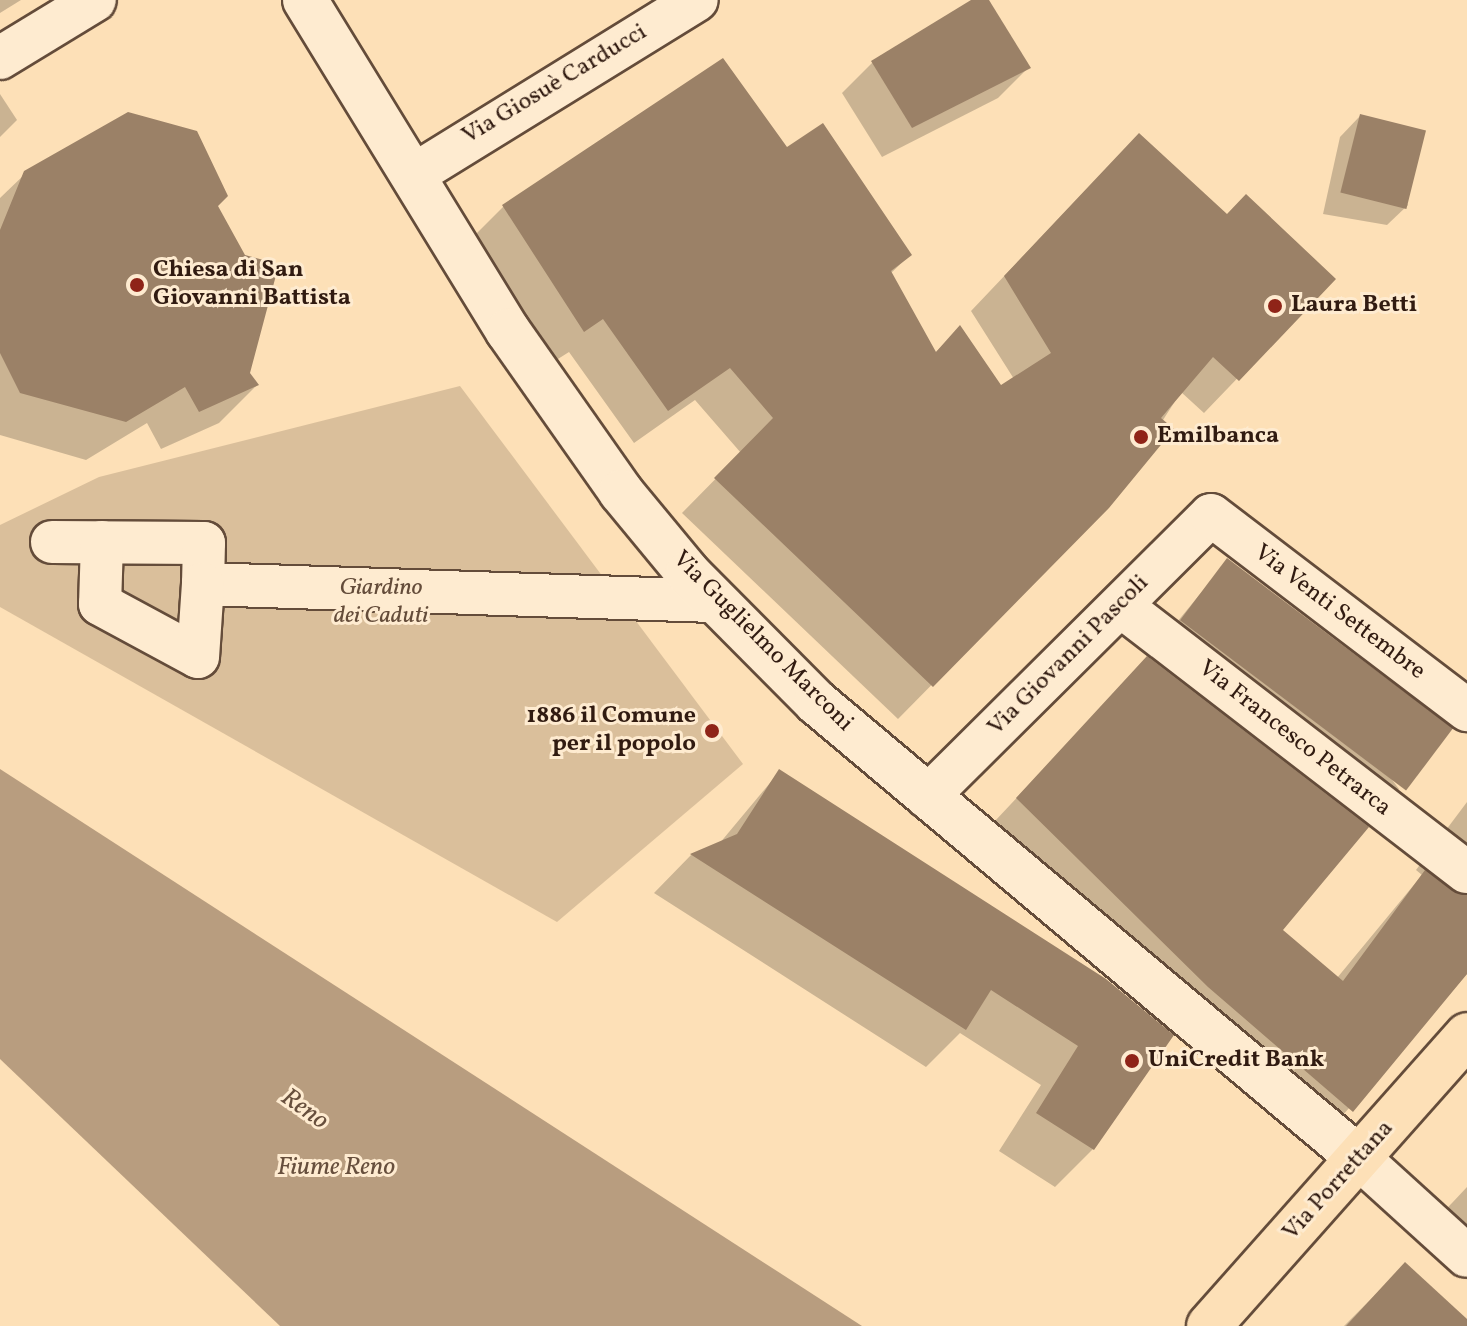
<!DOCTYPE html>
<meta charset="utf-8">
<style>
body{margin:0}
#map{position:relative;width:1467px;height:1326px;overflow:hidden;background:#fde0b7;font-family:Vollkorn,serif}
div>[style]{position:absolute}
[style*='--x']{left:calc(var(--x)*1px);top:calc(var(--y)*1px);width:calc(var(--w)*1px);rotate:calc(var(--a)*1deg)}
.green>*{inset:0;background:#dabf9b}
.water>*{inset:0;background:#b89d7f}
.shadow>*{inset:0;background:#0003}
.building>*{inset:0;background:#9b8167;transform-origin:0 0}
.roads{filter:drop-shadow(2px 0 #644c3a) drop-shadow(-2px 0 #644c3a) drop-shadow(0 2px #644c3a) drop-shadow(0 -2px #644c3a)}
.street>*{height:42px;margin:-21px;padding:0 21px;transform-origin:21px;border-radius:21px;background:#feebd0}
.secondary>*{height:44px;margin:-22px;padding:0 22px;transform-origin:22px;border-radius:22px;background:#feebd0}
.primary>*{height:44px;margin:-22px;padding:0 22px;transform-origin:22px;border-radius:22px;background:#fde0b7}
.dots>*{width:22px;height:22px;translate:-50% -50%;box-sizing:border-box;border:4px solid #feebd0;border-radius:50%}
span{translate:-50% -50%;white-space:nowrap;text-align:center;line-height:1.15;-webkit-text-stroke:6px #feebd0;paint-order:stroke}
.street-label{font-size:24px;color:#311b11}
.poi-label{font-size:24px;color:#311b11;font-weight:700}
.left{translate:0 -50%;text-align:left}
.right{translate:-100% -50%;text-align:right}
.park-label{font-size:24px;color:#644c3a;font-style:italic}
.water-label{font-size:26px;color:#674f3d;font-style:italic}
</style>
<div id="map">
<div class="green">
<div style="clip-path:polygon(460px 386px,743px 764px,557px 922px,0 607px,0 525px,99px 477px)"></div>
</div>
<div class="water">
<div style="clip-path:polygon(0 769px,862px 1326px,280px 1326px,0 1059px)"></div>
</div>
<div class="shadow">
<div style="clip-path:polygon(0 0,21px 0,0 13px)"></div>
<div style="clip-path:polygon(974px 0,987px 0,1028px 68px,998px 98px,882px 157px,842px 93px,872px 63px)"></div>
<div style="clip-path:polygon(0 94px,17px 120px,0 137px)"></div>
<div style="clip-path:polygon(1360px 116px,1408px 205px,1387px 225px,1323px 214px,1340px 137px)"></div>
<div style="clip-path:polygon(787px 149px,910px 255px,890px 274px,935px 353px,960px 328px,1000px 388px,1014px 379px,971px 311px,1106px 169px,1226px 216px,1333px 279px,1204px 413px,1181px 392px,1107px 507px,898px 719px,682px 513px,741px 453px,695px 400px,634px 443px,569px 352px,550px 364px,470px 240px,504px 206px)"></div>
<div style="clip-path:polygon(26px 173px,215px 206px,248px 374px,257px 385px,219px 423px,161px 449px,147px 423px,86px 460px,0 435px,0 198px)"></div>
<div style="clip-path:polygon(1228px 560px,1399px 789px,1280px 931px,1337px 978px,1422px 875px,1416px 870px,1467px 802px,1467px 974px,1313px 1149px,1170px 1025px,979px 838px,1145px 661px)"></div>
<div style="clip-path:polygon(779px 772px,1171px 1036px,1093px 1149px,1055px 1187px,999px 1151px,1041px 1085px,960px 1033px,926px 1067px,654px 893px,691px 855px,719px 844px)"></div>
<div style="clip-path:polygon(1467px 1187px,1467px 1249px,1436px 1220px)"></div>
<div style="clip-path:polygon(1405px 1265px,1467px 1322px,1467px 1326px,1344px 1326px)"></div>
</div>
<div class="building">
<div style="clip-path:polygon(971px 0,989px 0,1031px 68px,912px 128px,871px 61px)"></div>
<div style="clip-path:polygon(723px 58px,787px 147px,823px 123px,912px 255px,891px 271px,936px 352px,960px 325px,1001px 385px,1051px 353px,1004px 276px,1139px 133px,1227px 214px,1246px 194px,1336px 279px,1239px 381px,1213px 357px,1161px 418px,1174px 429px,1109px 508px,933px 687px,714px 478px,773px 418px,730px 368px,668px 411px,603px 319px,584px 332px,502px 205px)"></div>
<div style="clip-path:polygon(128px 112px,197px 131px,228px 196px,218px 206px,245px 255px,279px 264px,250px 373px,259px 385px,199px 412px,185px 387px,126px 422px,20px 393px,0 353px,0 230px,24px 171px)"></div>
<div style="left:1360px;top:114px;width:68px;height:81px;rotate:14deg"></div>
<div style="left:1227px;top:558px;width:283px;height:78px;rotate:37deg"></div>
<div style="clip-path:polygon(1147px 656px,1369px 827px,1283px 930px,1343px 981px,1425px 870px,1467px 895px,1467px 974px,1353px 1112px,1208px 987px,1016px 798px)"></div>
<div style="clip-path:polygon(779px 769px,1106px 979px,1174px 1035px,1094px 1150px,1036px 1113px,1078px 1046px,991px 990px,966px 1030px,690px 854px,737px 834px)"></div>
<div style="clip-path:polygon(1405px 1262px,1467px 1319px,1467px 1326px,1346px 1326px)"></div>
</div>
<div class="roads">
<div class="street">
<div style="--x:0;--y:58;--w:111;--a:-31.4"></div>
<div style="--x:415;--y:174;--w:331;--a:-31.7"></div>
<div style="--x:52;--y:542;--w:152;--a:0.4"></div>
<div style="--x:204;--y:543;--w:41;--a:91.4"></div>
<div style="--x:203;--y:584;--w:510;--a:1.91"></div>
<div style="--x:102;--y:542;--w:62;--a:91.8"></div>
<div style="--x:100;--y:604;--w:111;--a:28.4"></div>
<div style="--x:198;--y:657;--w:73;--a:-86.1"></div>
<div style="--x:1121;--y:606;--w:436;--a:37.6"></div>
<div style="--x:927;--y:797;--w:400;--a:-44.8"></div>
<div style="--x:1211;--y:515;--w:322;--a:37.3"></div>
<div style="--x:1360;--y:1159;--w:144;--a:42.2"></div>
</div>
<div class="secondary">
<div style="--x:305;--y:0;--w:388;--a:58.5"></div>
<div style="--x:508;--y:331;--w:197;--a:54.9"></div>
<div style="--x:621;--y:492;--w:105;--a:50.4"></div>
<div style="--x:688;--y:573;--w:182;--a:45.2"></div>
<div style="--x:816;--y:702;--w:710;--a:40.03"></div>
</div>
<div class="primary">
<div style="--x:1209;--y:1326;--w:389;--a:-48.4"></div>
</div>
</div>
<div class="dots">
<div style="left:137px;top:285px;background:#8f2418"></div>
<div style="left:1275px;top:306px;background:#8f2418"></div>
<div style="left:1141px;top:437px;background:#8f2418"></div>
<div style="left:712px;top:731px;background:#8f2418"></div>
<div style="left:1132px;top:1061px;background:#8f2418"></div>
</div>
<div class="street-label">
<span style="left:555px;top:85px;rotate:-31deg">Via Giosuè Carducci</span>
<span style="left:1339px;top:613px;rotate:37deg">Via Venti Settembre</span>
<span style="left:762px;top:642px;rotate:45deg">Via Guglielmo Marconi</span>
<span style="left:1069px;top:656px;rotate:-45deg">Via Giovanni Pascoli</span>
<span style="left:1294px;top:739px;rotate:38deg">Via Francesco Petrarca</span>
<span style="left:1339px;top:1181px;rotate:-48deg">Via Porrettana</span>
</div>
<div class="poi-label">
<span class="left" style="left:153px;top:285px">Chiesa di San<br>Giovanni Battista</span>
<span class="left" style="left:1291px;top:306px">Laura Betti</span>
<span class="left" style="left:1157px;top:437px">Emilbanca</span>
<span class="right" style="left:696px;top:731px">1886 il Comune<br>per il popolo</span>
<span class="left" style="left:1148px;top:1061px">UniCredit Bank</span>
</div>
<div class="park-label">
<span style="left:381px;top:603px">Giardino<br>dei Caduti</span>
</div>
<div class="water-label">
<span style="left:304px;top:1110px;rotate:35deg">Reno</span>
<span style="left:336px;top:1168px">Fiume Reno</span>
</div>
</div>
